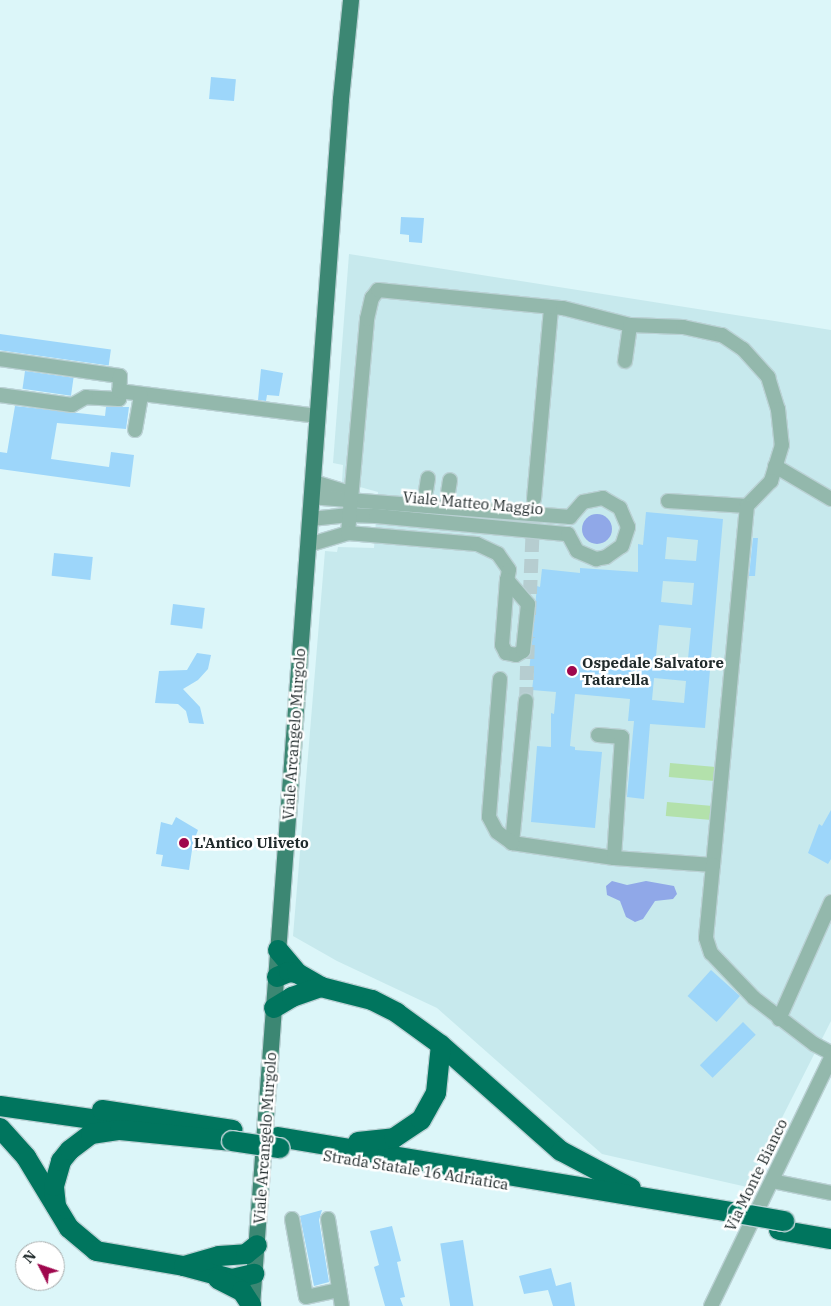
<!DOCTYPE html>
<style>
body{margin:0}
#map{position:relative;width:831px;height:1306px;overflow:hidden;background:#dcf6f9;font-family:"IBM Plex Serif",serif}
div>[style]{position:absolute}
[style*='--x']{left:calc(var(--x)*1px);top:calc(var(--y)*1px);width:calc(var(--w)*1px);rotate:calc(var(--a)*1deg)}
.built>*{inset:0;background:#c7e9ed}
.green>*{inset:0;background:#b3e1ab;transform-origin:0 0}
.water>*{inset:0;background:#90a8e8}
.round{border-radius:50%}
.building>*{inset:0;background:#9dd6fa;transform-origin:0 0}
.minor-tunnel>*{height:14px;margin-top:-7px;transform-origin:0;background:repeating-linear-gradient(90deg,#b6cdd0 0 14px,transparent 0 21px)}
.roads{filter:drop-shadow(1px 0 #bad1d4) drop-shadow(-1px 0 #bad1d4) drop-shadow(0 1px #bad1d4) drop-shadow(0 -1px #bad1d4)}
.minor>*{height:14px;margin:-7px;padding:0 7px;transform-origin:7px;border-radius:7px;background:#93b8ac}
.major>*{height:16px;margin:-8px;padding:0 8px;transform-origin:8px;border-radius:8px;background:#3c8773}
.highway>*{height:20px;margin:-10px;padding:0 10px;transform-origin:10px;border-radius:10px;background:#00755e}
.bridges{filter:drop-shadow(1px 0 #bad1d4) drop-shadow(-1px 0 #bad1d4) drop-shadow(0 1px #bad1d4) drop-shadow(0 -1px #bad1d4)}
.highway-bridge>*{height:20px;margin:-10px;padding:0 10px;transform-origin:10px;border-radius:10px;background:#00755e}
.dots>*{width:14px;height:14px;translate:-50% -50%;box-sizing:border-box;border:2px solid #fff;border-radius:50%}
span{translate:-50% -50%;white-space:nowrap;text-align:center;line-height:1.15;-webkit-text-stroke:5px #fff;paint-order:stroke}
.street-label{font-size:15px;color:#202a2b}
.poi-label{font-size:15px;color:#202a2b;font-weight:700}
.left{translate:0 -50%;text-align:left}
.north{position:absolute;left:15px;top:1241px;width:50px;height:50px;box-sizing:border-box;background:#fff;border:1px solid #a6aaaa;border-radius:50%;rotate:311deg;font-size:14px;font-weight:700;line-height:20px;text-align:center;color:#202a2b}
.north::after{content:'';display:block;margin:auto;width:18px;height:22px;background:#9f074d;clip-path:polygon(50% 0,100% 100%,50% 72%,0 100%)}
</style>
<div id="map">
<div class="built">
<div style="clip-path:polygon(349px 254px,831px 330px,831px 1021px,747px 1187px,602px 1154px,437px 1008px,337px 961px,293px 936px,325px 551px,337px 552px,338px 547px,374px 548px,378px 492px,342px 482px,343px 465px,333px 463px)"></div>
</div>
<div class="green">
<div style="left:670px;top:763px;width:46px;height:14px;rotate:5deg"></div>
<div style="left:667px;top:802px;width:46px;height:14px;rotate:5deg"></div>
</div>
<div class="water">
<div class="round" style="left:582px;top:514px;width:30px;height:30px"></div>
<div style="clip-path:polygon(612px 881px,627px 885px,646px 881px,674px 886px,677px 894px,673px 899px,655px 901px,643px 919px,635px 922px,626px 917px,620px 901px,607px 895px,606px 886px)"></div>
</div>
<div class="building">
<div style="left:211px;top:77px;width:25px;height:22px;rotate:5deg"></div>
<div style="clip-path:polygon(401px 217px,424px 218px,422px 243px,409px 242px,409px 235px,400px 234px)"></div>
<div style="left:0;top:334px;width:112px;height:16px;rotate:8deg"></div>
<div style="clip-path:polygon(261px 369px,283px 373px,279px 396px,267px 395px,266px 401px,258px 400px)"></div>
<div style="left:25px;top:371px;width:49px;height:18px;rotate:8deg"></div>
<div style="clip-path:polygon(15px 406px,105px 416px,106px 407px,129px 407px,126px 429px,57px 423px,51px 459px,109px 467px,111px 452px,134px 455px,130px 487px,0 469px,0 452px,7px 453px)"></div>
<div style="clip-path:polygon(evenodd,646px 512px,723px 519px,705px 728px,650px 724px,644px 799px,627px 797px,634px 721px,628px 721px,630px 699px,575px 694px,570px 746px,575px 747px,575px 750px,602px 752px,595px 828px,531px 822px,537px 746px,551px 747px,551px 713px,554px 714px,556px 692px,532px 690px,534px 673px,529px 673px,537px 586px,540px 587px,542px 569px,580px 573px,580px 568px,638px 572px,638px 544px,643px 545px,646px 512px,667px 537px,698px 540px,696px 561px,665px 559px,667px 537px,646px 512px,663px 581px,694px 583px,692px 605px,661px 602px,663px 581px,646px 512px,659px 625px,691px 628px,688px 659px,656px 656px,659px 625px,646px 512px,654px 678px,686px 681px,684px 703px,652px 700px,654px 678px)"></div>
<div style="clip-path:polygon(753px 538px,758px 538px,755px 576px,749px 576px)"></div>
<div style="left:54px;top:553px;width:39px;height:23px;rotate:6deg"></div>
<div style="left:173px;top:604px;width:32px;height:21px;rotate:7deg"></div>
<div style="clip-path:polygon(197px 653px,211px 655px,208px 669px,198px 680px,183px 689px,200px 707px,204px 724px,189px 723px,186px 711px,178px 704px,155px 703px,159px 671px,187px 670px)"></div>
<div style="clip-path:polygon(831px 810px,831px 859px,828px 864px,808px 853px,819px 824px,822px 826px)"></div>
<div style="clip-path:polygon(176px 817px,198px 830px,195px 838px,199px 838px,197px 851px,192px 850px,189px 870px,161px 866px,163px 855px,156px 854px,161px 822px,172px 825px)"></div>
<div style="left:711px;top:970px;width:39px;height:35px;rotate:42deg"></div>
<div style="left:743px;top:1022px;width:18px;height:61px;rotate:45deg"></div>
<div style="clip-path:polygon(322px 1210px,319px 1220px,329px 1282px,314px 1286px,300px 1216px)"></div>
<div style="clip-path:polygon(392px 1226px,401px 1261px,397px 1262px,405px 1297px,400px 1298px,403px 1306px,385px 1306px,374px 1267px,379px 1265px,370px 1231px)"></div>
<div style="left:463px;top:1240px;width:67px;height:23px;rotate:81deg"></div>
<div style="clip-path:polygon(551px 1268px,556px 1286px,571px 1282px,575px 1306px,553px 1306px,548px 1290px,524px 1294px,519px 1276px)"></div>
</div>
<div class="minor-tunnel">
<div style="--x:529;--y:615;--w:116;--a:-87.5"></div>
<div style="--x:526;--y:701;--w:64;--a:-88.2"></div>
</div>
<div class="roads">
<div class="minor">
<div style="--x:0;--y:359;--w:121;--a:8.1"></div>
<div style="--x:120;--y:376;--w:23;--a:92"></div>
<div style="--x:119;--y:399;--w:33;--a:-177"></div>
<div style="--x:86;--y:397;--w:16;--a:150"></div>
<div style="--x:72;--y:405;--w:73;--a:-172.1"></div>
<div style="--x:625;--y:361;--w:36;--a:-82"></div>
<div style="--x:119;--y:391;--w:200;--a:7.2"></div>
<div style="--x:135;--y:430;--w:35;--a:-80"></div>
<div style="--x:775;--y:466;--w:65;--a:30.5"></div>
<div style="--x:314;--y:482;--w:38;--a:17"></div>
<div style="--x:426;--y:491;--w:13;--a:-81"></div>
<div style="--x:448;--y:493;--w:13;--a:-81"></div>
<div style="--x:534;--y:499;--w:191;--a:-84.9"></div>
<div style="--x:668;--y:501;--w:79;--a:3.6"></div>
<div style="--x:311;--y:519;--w:38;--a:-6"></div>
<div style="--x:349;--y:515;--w:27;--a:2"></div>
<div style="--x:376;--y:516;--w:193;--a:5.4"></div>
<div style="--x:568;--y:534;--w:19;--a:62"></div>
<div style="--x:577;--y:551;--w:21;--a:23"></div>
<div style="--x:596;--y:559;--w:10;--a:-11"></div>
<div style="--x:606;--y:557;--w:19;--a:-35"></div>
<div style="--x:622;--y:546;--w:20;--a:-72"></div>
<div style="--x:628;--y:527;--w:21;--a:-113"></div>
<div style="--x:620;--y:508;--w:20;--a:-150"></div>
<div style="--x:603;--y:498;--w:20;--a:169"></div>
<div style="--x:583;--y:502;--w:20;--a:131"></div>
<div style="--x:570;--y:517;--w:258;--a:-175.6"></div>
<div style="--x:348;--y:533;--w:215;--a:-84.9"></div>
<div style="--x:367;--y:319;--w:22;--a:-77"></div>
<div style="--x:372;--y:298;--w:10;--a:-53"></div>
<div style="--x:378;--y:290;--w:186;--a:5.6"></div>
<div style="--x:563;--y:308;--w:69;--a:14.2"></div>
<div style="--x:630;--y:325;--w:53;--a:2.2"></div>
<div style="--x:683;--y:327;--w:40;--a:12"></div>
<div style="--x:722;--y:335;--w:25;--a:34"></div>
<div style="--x:743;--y:349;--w:38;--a:48"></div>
<div style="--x:768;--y:377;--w:34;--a:73"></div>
<div style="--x:778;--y:409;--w:36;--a:84"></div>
<div style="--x:782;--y:445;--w:38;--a:107"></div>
<div style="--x:771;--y:481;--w:35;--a:134"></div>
<div style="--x:747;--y:506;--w:361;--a:95.4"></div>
<div style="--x:713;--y:865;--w:99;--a:-176"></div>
<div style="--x:614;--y:858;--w:103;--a:-171.6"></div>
<div style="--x:512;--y:843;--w:143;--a:-84.4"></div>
<div style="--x:308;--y:545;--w:42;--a:-16.7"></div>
<div style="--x:348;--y:533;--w:129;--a:4.9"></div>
<div style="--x:477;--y:544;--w:23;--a:25"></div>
<div style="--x:498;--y:554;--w:19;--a:55"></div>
<div style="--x:509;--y:570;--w:10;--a:101"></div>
<div style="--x:507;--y:580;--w:65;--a:94.4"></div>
<div style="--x:502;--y:645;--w:9;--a:63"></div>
<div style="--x:506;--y:653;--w:10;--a:11"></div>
<div style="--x:516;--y:655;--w:8;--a:-30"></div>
<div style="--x:523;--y:651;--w:47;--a:-83.9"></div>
<div style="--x:528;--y:604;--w:32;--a:-131"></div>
<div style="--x:500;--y:679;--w:138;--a:94.6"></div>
<div style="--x:489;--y:817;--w:17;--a:62"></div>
<div style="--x:497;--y:832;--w:19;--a:36"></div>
<div style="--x:598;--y:735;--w:24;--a:5"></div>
<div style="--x:622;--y:737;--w:121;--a:93.8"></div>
<div style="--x:713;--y:865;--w:73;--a:95.5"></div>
<div style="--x:706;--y:938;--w:16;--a:72"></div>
<div style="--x:711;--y:953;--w:62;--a:46.3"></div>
<div style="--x:754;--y:998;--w:76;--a:37.5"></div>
<div style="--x:814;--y:1044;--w:19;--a:28"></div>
<div style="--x:779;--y:1019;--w:128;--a:-66"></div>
<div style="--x:772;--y:1181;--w:60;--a:11.5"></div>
<div style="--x:292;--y:1219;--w:79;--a:79.8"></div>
<div style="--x:306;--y:1297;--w:34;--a:-12"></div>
<div style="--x:328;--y:1219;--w:88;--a:80.9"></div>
<div style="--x:711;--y:1306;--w:276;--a:-64.2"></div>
</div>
<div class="major">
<div style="--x:252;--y:1306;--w:1210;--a:-85.78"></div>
<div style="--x:341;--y:99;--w:100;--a:-84.2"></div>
</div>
<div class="highway">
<div style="--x:278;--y:950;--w:30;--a:50"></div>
<div style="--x:277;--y:977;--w:13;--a:-23"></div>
<div style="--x:289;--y:972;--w:8;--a:7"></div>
<div style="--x:297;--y:973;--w:28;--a:30"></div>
<div style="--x:321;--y:987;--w:53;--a:14.3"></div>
<div style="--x:372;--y:1000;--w:28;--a:27"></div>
<div style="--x:397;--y:1013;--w:54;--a:36"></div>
<div style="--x:441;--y:1045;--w:160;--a:41.5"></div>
<div style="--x:561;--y:1151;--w:79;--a:27.9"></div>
<div style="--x:274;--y:1008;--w:21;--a:-31"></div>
<div style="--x:292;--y:997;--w:31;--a:-19"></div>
<div style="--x:0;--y:1106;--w:120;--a:8.1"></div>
<div style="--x:102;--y:1110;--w:132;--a:8.7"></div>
<div style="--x:0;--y:1128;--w:39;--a:48"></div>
<div style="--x:26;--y:1157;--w:83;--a:58.8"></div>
<div style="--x:69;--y:1228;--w:35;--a:40"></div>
<div style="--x:96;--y:1251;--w:89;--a:9.7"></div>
<div style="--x:184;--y:1266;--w:50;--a:15.2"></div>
<div style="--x:232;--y:1279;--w:23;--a:-13"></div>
<div style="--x:278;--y:1137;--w:466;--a:9.4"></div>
<div style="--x:358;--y:1142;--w:36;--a:-6"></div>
<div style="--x:394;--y:1138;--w:32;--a:-34"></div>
<div style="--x:421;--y:1120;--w:31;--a:-61"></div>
<div style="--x:436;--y:1093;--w:48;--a:-84.1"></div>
<div style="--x:56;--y:1206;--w:20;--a:-96"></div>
<div style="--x:54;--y:1186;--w:26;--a:-74"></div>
<div style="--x:61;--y:1161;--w:14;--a:-51"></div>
<div style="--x:70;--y:1150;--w:26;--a:-37"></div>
<div style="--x:91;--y:1134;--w:29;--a:-8"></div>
<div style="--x:120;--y:1130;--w:113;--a:5.6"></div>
<div style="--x:779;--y:1230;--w:53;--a:9.8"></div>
<div style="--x:184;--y:1266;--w:36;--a:-16"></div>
<div style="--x:219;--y:1256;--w:27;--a:-4"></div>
<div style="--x:246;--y:1254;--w:14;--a:-39"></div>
<div style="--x:218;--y:1279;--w:27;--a:27"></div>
<div style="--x:242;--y:1291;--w:17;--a:57"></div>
</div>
</div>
<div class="bridges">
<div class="highway-bridge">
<div style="--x:232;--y:1141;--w:48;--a:8.5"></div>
<div style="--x:738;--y:1213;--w:47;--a:9.9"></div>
</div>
</div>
<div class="dots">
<div style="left:572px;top:671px;background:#9f074d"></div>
<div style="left:184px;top:843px;background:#9f074d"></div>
</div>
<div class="street-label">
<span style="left:473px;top:503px;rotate:5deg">Viale Matteo Maggio</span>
<span style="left:294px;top:734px;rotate:-86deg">Viale Arcangelo Murgolo</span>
<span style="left:265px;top:1138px;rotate:-86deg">Viale Arcangelo Murgolo</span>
<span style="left:416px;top:1170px;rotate:9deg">Strada Statale 16 Adriatica</span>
<span style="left:756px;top:1175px;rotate:-64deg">Via Monte Bianco</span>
</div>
<div class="poi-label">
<span class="left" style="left:582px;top:671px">Ospedale Salvatore<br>Tatarella</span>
<span class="left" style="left:194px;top:843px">L'Antico Uliveto</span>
</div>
<div class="north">N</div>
</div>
